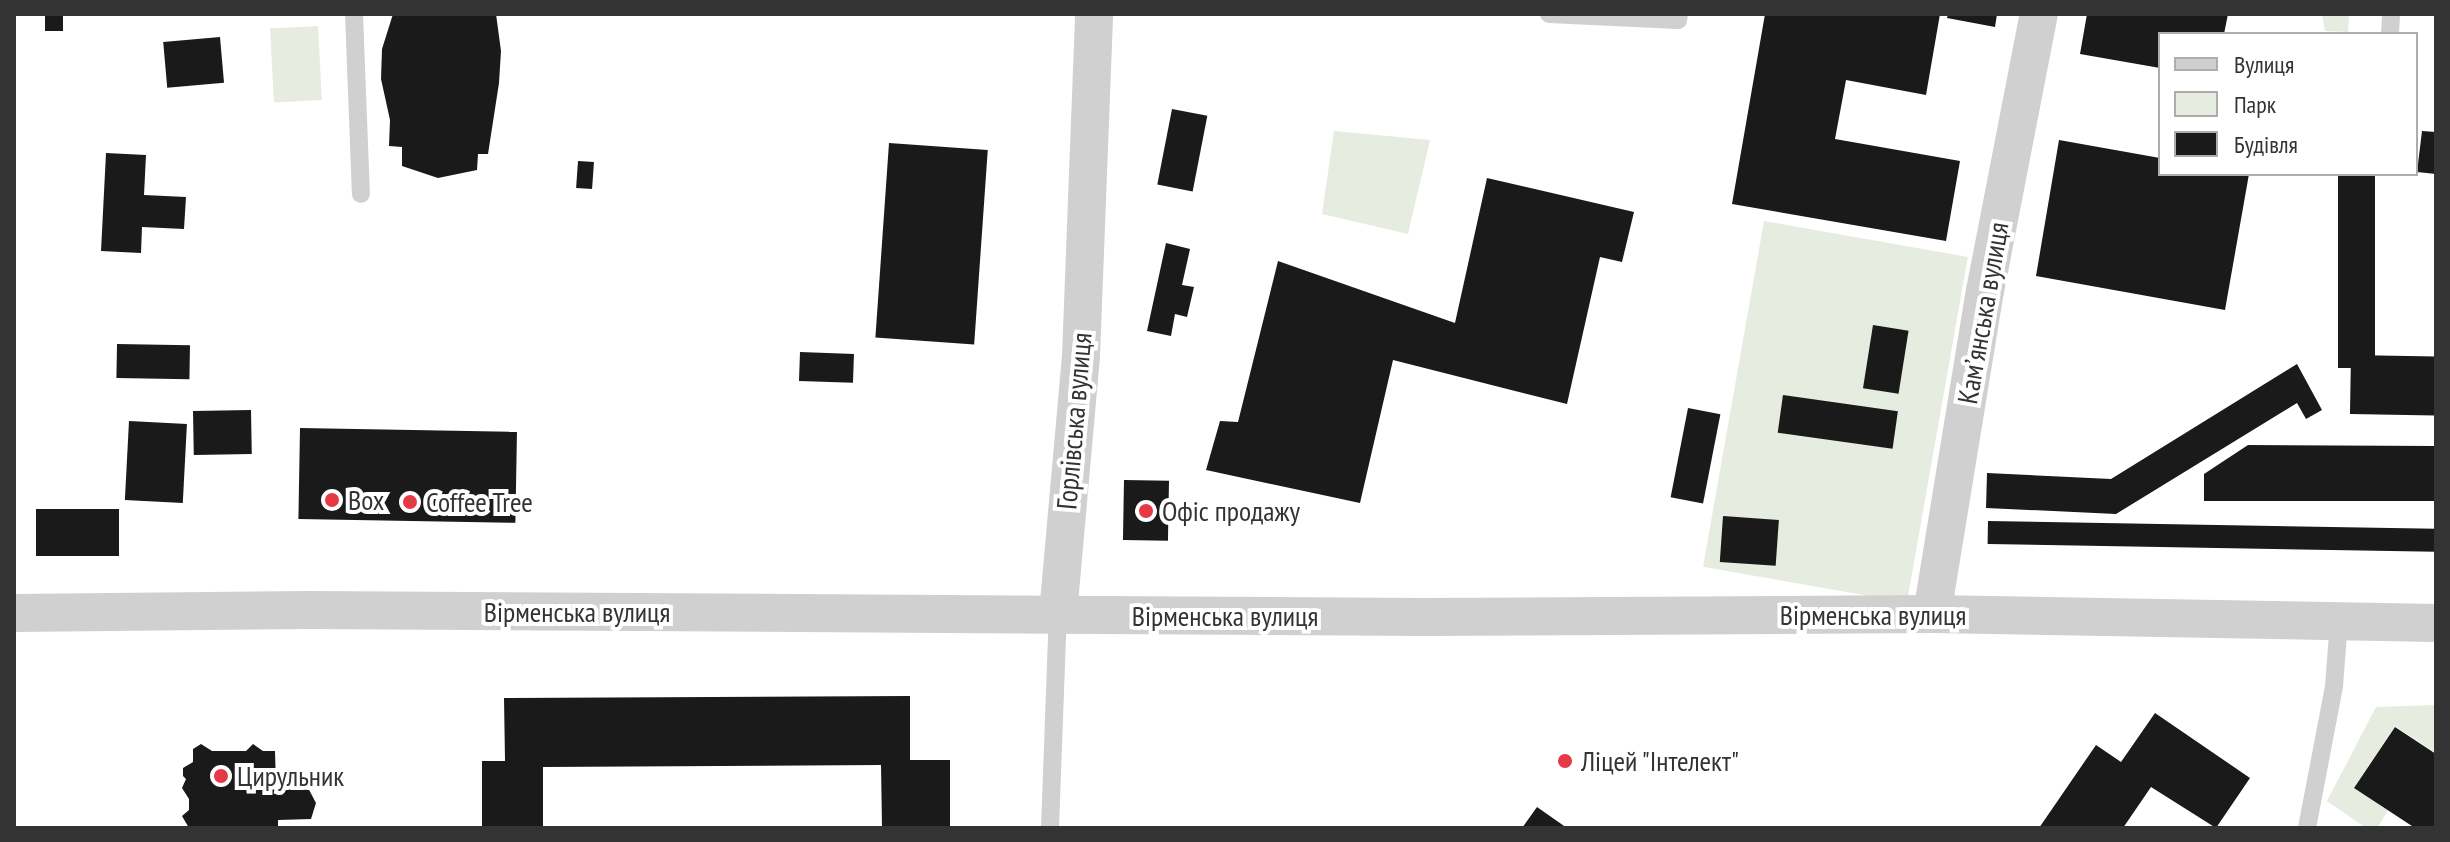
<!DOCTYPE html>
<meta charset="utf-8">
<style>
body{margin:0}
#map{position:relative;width:2450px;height:842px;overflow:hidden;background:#fff;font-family:"PT Sans Narrow",sans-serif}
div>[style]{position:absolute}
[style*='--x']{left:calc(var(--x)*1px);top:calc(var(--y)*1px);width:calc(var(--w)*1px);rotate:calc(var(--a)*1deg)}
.green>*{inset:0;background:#e6ecdf;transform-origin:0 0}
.building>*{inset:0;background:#1a1a1a;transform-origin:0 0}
.service>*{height:18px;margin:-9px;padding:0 9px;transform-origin:9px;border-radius:9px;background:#d0d0d0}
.minor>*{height:38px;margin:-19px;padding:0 19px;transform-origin:19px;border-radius:19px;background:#d0d0d0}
.dots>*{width:22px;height:22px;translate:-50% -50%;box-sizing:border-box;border:4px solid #fff;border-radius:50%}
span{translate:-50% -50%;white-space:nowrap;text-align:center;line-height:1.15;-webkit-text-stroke:8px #fff;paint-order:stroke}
.street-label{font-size:28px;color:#333}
.poi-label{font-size:28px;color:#333}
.left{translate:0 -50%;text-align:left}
.frame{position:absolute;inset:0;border:16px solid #333;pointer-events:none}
.legend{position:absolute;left:2158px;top:32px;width:260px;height:144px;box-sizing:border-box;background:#fff;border:2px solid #adadad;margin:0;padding:10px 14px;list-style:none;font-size:24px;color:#333}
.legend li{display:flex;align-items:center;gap:16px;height:40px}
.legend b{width:40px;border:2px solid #adadad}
</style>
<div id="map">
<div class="green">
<div style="clip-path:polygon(2322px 14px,2349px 14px,2348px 32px,2325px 31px)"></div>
<div style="left:318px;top:26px;width:74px;height:48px;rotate:87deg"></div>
<div style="clip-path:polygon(1334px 131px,1430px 140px,1408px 234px,1322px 214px)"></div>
<div style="left:1764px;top:221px;width:207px;height:351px;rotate:10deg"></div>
<div style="clip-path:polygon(2436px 705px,2436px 753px,2395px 726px,2354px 787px,2388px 811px,2377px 828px,2366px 828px,2327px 801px,2376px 707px)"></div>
</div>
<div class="building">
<div style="left:45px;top:14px;width:18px;height:17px"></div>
<div style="clip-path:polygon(393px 14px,496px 14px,501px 51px,499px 83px,488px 154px,478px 154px,477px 170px,438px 178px,402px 166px,402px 147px,389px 146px,390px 120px,381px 79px,382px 49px)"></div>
<div style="clip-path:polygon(1765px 14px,1940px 14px,1926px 95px,1846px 80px,1835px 139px,1960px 161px,1946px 241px,1732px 204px)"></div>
<div style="clip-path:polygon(1948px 14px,1997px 14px,1995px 27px,1947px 18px)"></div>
<div style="clip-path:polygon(2087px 14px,2228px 14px,2224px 34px,2160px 34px,2160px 68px,2080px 54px)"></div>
<div style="left:220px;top:37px;width:46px;height:57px;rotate:85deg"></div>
<div style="left:1172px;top:109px;width:36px;height:77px;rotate:11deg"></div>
<div style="clip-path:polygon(2422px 131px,2436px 132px,2436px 174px,2417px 172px)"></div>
<div style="clip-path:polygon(2059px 140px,2160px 158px,2160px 174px,2249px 174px,2225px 310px,2036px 276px)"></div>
<div style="left:889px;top:143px;width:99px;height:195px;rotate:4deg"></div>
<div style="clip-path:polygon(106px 153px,146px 155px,144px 195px,186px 197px,184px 229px,142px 227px,141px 253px,101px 251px)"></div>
<div style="left:578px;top:161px;width:16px;height:27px;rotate:4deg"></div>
<div style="left:2338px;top:174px;width:37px;height:194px"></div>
<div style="clip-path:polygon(1487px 178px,1634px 212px,1622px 262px,1600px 257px,1567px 404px,1393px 360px,1360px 503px,1206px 470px,1220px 421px,1238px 422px,1278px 261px,1455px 323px)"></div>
<div style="clip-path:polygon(1166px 243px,1190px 249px,1182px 285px,1194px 287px,1187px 317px,1175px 314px,1171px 336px,1147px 331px)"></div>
<div style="left:1873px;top:325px;width:36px;height:64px;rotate:9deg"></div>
<div style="left:117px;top:344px;width:73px;height:34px;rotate:1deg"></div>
<div style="left:800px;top:352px;width:54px;height:29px;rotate:2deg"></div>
<div style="left:2351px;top:355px;width:85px;height:59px;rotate:1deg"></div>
<div style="clip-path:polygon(2297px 364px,2322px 410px,2306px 419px,2297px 403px,2116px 514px,1986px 508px,1987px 473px,2111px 479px)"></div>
<div style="left:1783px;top:395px;width:116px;height:38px;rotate:8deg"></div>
<div style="left:1688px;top:408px;width:33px;height:91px;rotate:11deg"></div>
<div style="left:251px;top:410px;width:44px;height:58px;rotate:89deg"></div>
<div style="left:129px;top:421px;width:58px;height:79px;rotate:3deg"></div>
<div style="left:300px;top:428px;width:217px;height:91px;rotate:1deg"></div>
<div style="clip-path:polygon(2248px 445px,2436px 446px,2436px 501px,2204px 501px,2204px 474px)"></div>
<div style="left:1124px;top:480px;width:45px;height:60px;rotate:1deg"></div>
<div style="left:119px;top:509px;width:47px;height:83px;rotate:90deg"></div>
<div style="left:1723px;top:516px;width:56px;height:46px;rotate:4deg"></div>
<div style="left:1988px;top:521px;width:448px;height:23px;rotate:1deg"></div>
<div style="clip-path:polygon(910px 696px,910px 760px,950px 760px,950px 828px,882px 828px,881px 765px,543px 767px,543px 828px,482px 828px,482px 761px,505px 761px,504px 698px)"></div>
<div style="clip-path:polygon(2155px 713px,2250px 778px,2216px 828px,2151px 787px,2123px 828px,2039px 828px,2096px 745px,2121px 762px)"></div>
<div style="clip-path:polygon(2395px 727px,2436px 754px,2436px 828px,2415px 828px,2354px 788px)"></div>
<div style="clip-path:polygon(253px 744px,263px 751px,275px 751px,276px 785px,306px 784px,316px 803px,311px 819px,278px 820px,278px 828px,189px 828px,182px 816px,189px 810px,189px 799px,182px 788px,186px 779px,183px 776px,183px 768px,193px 762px,193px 749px,201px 744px,212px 751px,246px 751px)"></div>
<div style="clip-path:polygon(1537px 807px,1567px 828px,1522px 828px)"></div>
</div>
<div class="service">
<div style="--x:354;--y:14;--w:180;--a:87.8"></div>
<div style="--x:1549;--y:14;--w:129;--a:2.7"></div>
<div style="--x:1678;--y:20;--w:6;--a:-81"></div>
<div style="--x:2390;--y:34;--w:20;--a:-87"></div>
<div style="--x:1050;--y:828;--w:214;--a:-87.9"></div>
<div style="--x:2307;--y:828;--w:145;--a:-79.2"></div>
<div style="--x:2334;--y:686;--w:65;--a:-85.6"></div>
</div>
<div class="minor">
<div style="--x:14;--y:613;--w:296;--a:-0.6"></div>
<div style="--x:310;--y:610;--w:1114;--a:0.36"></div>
<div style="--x:1424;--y:617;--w:508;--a:-0.34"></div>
<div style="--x:1932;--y:614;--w:504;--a:1.02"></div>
<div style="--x:1058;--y:614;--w:259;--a:-84.9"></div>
<div style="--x:1081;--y:356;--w:342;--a:-87.8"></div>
<div style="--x:1932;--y:614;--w:327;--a:-80.7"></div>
<div style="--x:1985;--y:291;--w:282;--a:-79"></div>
</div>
<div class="dots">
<div style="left:332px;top:500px;background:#e63946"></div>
<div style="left:410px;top:502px;background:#e63946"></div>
<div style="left:1146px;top:511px;background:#e63946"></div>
<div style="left:1565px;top:761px;background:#e63946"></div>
<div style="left:221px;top:776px;background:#e63946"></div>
</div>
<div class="street-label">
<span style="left:1983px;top:313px;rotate:-80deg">Камʼянська вулиця</span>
<span style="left:1074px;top:421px;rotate:-85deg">Горлівська вулиця</span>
<span style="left:577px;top:612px">Вірменська вулиця</span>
<span style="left:1873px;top:615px">Вірменська вулиця</span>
<span style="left:1225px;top:616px">Вірменська вулиця</span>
</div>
<div class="poi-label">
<span class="left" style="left:348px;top:500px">Box</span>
<span class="left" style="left:426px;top:502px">Coffee Tree</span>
<span class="left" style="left:1162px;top:511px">Офіс продажу</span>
<span class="left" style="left:1581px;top:761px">Ліцей "Інтелект"</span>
<span class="left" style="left:237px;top:776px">Цирульник</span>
</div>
<div class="frame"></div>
<ul class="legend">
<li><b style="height:10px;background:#d0d0d0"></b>Вулиця</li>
<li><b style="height:22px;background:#e6ecdf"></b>Парк</li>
<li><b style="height:22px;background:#1a1a1a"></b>Будівля</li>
</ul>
</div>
